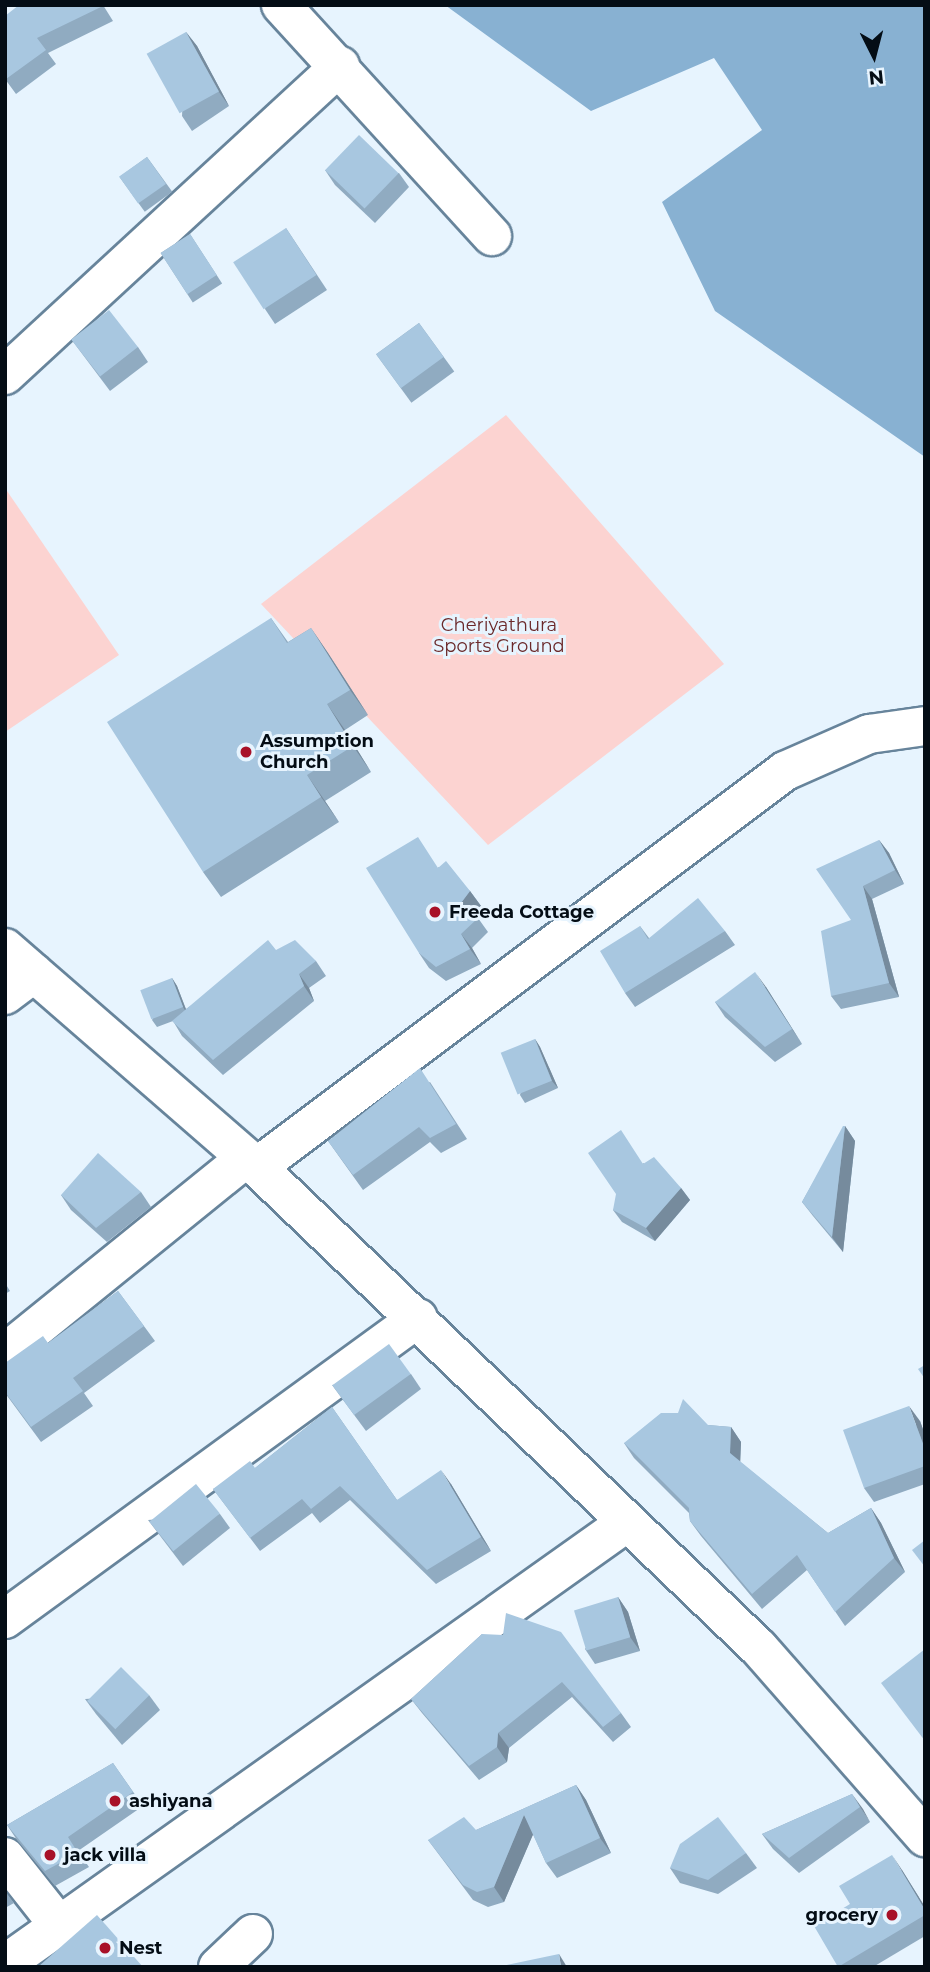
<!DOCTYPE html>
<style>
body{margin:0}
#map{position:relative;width:930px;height:1972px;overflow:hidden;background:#e7f4fe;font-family:Montserrat,sans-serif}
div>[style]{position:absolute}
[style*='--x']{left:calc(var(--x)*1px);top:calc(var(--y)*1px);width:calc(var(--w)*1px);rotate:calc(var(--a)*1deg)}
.green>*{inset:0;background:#fcd3d1}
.water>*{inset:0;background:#88b1d2}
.roads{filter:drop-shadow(2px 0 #67849b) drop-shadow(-2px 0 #67849b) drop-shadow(0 2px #67849b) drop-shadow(0 -2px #67849b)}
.minor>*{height:38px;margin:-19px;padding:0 19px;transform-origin:19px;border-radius:19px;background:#fff}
.major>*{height:38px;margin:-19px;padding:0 19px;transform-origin:19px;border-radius:19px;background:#fff}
.wall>*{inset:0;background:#90abc1;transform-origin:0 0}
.shaded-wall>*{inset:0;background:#768b9d}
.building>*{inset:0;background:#a8c7e0;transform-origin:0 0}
.dots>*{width:19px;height:19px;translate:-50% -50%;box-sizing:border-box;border:4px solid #e7f4fe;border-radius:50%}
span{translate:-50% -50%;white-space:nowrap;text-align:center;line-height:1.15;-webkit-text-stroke:6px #e7f4fe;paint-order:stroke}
.park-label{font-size:18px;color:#6b292a}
.poi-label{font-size:18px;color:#040d15;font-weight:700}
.left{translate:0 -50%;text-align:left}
.right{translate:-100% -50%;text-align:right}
.frame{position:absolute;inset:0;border:7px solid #040d15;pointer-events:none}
.north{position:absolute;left:839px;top:21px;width:70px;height:70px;-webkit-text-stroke:5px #e7f4fe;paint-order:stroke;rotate:174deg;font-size:19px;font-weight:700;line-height:28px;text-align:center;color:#040d15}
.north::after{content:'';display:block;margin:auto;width:24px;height:32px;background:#040d15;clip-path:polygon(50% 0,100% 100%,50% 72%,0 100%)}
</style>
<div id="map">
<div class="green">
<div style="clip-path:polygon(506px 415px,724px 664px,488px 845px,261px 604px)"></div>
<div style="clip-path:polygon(5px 488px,119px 655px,5px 732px)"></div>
</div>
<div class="water">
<div style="clip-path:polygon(445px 5px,925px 5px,925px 457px,715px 311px,662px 202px,762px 130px,714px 58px,591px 111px)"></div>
</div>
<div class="roads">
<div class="minor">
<div style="--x:281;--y:5;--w:313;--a:47.6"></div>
<div style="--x:5;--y:375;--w:456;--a:-42.7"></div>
<div style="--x:5;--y:995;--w:36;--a:-37"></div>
<div style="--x:257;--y:1167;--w:660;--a:-36.87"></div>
<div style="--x:785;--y:771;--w:92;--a:-23.8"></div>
<div style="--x:869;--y:734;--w:57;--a:-8.1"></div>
<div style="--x:5;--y:1353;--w:310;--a:-39"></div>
<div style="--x:5;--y:1619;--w:511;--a:-36.09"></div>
<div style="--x:5;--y:1857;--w:90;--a:51.7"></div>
<div style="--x:5;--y:1964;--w:762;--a:-35.38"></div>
<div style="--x:218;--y:1967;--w:48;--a:-43.3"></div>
</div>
<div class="major">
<div style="--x:5;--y:948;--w:334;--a:41"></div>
<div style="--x:257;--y:1167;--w:695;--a:43.78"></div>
<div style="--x:759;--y:1648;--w:252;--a:48.7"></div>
</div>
</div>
<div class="wall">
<div style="clip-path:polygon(103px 5px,113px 21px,48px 53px,56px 64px,16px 94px,5px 79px,5px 16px)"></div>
<div style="clip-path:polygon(186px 32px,197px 46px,229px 106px,192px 131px,182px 116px)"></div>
<div style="left:147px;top:157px;width:43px;height:34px;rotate:54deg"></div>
<div style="clip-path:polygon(325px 170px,399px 173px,409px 187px,375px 223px,335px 185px)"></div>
<div style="clip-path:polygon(286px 228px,327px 290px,275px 324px,265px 309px)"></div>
<div style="left:190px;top:234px;width:59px;height:35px;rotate:57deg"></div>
<div style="left:419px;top:323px;width:60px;height:53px;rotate:54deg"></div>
<div style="clip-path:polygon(71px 339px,138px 347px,148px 362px,110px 391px)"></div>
<div style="clip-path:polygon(271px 618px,288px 642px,311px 628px,328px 653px,368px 715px,345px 730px,371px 772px,325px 801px,339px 822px,221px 897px,203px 872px)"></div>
<div style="clip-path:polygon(879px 840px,889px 853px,904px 884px,872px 899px,899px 997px,841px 1009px,831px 996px,851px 920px)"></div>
<div style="clip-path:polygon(438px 867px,470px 891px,481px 906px,474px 914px,478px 918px,488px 932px,472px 948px,481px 964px,446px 981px,429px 968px,419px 953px)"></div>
<div style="clip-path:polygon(640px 926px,649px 938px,725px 931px,735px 945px,635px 1007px,625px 993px)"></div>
<div style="clip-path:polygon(276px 950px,316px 961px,326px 976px,309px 988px,314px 1001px,223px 1075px,182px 1036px,173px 1021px,157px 1027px,152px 1020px,172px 978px,177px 986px,186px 1009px)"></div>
<div style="clip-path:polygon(766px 987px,802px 1044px,775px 1062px,725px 1017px,715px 1002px)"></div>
<div style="clip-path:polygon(535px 1039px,540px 1047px,558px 1088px,525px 1103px,520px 1095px)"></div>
<div style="clip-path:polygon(430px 1082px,467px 1139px,441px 1153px,430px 1142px,363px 1190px,328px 1141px)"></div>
<div style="clip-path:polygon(845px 1126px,855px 1141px,843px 1252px,813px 1216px,802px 1202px)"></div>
<div style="clip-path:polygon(643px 1163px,681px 1188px,690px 1200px,655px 1241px,622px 1222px,613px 1210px)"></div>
<div style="clip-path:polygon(141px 1192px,151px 1207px,107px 1242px,71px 1210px,61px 1195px)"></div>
<div style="clip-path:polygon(5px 1283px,10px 1291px,5px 1294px)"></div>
<div style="clip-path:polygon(118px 1291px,155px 1341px,84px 1393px,93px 1406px,41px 1442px,5px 1393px,48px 1343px)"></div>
<div style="clip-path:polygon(411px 1374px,421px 1389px,366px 1431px,332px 1385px)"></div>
<div style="clip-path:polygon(332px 1407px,397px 1500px,451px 1484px,491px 1551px,436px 1584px,350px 1500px,320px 1523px,312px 1513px,260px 1551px,213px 1489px,255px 1468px)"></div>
<div style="clip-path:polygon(920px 1421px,925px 1435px,925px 1484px,874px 1502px,864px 1488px)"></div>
<div style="clip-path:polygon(708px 1425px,731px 1427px,741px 1442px,740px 1462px,828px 1533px,871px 1508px,881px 1523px,905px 1572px,845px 1626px,807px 1570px,762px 1609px,701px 1536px,690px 1521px,689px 1513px,634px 1458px,624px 1443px)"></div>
<div style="clip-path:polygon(220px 1514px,230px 1528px,183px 1566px,148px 1520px)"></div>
<div style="clip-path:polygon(618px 1597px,628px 1612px,640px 1651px,595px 1664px,585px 1649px)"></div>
<div style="clip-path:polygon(482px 1634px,621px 1713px,631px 1727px,613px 1742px,572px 1697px,509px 1748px,507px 1762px,479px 1780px,422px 1713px,411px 1699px)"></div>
<div style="clip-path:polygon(149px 1695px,160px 1710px,122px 1745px,96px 1714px,85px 1699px)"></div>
<div style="clip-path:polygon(113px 1763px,143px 1806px,78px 1851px,89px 1867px,55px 1886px,17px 1840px,7px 1825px)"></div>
<div style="clip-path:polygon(576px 1785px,586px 1800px,611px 1853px,557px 1878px,546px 1863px,533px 1834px,504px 1902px,488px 1907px,473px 1900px,428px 1840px,476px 1830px)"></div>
<div style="clip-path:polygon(852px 1794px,870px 1822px,799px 1873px,773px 1849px,762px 1834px)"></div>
<div style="clip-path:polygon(746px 1853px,757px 1868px,718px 1894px,680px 1883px,670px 1868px)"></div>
<div style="clip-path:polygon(902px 1870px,925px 1907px,925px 1936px,873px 1967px,838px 1967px,850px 1904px)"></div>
<div style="clip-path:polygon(5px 1891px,14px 1903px,5px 1908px)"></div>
</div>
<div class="shaded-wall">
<div style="clip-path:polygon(186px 32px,197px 46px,229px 106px,219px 92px)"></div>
<div style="clip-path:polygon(311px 628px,328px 653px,368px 715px,350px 690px)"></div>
<div style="clip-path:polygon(327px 704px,345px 730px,371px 772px,353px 746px)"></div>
<div style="clip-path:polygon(307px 775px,325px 801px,339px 822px,321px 797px)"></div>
<div style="clip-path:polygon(879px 840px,889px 853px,904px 884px,895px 870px)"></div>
<div style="clip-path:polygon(863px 886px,872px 899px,899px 997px,889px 983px)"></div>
<div style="clip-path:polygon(470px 891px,481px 906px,471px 918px,461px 903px)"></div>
<div style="clip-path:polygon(461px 934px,472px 948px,481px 964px,470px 949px)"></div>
<div style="clip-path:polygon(755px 972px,766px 987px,802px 1044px,792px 1029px)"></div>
<div style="clip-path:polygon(299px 974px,309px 988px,314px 1001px,304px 986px)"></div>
<div style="clip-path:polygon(172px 978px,177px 986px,188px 1015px,183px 1007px)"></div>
<div style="clip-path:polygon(535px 1039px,540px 1047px,558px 1088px,552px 1081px)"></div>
<div style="clip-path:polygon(845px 1126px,855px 1141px,843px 1252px,832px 1237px)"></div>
<div style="clip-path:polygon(681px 1188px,690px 1200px,655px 1241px,646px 1228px)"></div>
<div style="clip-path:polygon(909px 1406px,920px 1421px,925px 1435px,925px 1449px)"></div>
<div style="clip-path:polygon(731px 1427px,741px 1442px,740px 1468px,730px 1453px)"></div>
<div style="clip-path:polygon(441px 1470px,451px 1484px,491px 1551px,481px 1537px)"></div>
<div style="clip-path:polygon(871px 1508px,881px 1523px,905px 1572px,894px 1558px)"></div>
<div style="clip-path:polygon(618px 1597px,628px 1612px,640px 1651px,630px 1637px)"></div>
<div style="clip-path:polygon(498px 1733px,509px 1748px,507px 1762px,497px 1747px)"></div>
<div style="clip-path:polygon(576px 1785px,586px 1800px,611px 1853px,600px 1838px)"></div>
<div style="clip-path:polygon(852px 1794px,863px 1809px,870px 1822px,860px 1807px)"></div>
<div style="clip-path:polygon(524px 1815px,535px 1830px,504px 1902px,494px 1887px)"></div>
<div style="clip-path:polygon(892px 1855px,902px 1870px,925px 1907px,925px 1910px)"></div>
<div style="clip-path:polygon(559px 1954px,567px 1967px,561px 1967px)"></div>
</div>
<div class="building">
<div style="clip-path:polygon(19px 5px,103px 5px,103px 6px,37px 38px,46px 50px,6px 79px,5px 16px)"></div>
<div style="left:186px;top:32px;width:68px;height:45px;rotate:61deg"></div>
<div style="left:359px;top:135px;width:55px;height:49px;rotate:44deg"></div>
<div style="left:147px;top:157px;width:33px;height:34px;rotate:55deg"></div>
<div style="left:286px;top:228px;width:56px;height:63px;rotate:57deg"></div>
<div style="left:190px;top:234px;width:49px;height:35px;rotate:57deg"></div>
<div style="left:109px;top:310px;width:47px;height:48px;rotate:52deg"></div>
<div style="left:419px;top:323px;width:42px;height:53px;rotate:54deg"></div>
<div style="clip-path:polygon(271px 618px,287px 643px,311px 628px,350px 690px,327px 704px,353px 746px,307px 775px,321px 797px,203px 872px,107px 722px)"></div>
<div style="clip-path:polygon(418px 837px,438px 868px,446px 861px,470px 891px,461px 903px,478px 918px,461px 934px,470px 949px,436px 967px,419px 953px,366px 868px)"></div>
<div style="clip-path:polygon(879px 840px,895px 870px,863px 886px,889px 983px,831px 996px,821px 931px,851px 920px,816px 869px)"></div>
<div style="clip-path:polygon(698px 898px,725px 931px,625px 993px,600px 951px,640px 926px,648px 939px)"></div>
<div style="clip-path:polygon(268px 940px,276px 950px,295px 940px,316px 961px,299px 974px,304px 986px,213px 1060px,172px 1021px)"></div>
<div style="clip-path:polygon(755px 972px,792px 1029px,765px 1047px,715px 1002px)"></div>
<div style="left:172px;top:978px;width:31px;height:34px;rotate:69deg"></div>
<div style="left:535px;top:1039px;width:45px;height:37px;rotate:68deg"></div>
<div style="clip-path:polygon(420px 1068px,456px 1124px,430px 1138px,419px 1127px,353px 1175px,328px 1141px)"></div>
<div style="clip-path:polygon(843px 1126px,845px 1126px,832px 1237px,802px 1202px)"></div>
<div style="clip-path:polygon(621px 1130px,643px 1164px,654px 1157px,681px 1188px,646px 1228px,613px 1210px,616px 1194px,588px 1153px)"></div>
<div style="clip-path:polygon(98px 1153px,141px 1192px,96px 1228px,61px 1195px)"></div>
<div style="clip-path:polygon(118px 1291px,144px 1326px,73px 1378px,83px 1391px,31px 1427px,5px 1392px,5px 1363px,43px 1336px,48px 1343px)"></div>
<div style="left:389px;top:1344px;width:37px;height:70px;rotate:54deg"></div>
<div style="clip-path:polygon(925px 1365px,925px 1379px,918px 1369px)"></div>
<div style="clip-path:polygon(683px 1399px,708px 1425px,731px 1427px,730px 1453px,828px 1533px,871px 1508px,894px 1558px,835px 1612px,797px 1555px,752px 1594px,690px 1521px,689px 1508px,624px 1443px,661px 1413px,678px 1413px)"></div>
<div style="clip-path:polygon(909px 1406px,925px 1449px,925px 1466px,864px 1488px,843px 1430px)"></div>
<div style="clip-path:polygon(332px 1407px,397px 1500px,441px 1470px,481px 1537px,427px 1570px,340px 1486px,311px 1509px,302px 1499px,250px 1538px,213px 1489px,250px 1461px,255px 1468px)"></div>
<div style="left:196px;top:1484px;width:38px;height:60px;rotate:51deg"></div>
<div style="clip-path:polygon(925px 1540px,925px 1567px,912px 1550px)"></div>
<div style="left:618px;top:1597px;width:42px;height:46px;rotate:73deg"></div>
<div style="clip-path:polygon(506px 1613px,561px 1632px,621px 1713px,603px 1727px,562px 1682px,498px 1733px,497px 1747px,469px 1766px,411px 1699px,482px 1634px,503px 1635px)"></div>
<div style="clip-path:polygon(925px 1649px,925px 1741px,881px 1683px)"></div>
<div style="left:121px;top:1667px;width:40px;height:48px;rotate:45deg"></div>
<div style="clip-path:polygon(113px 1763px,133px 1792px,68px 1837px,78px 1853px,45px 1871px,7px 1825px)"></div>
<div style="clip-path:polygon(576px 1785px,600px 1838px,546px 1863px,524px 1815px,494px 1887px,477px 1892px,463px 1885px,428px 1840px,464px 1817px,476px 1830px)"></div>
<div style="clip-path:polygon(852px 1794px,860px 1807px,789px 1858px,762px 1834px)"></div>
<div style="clip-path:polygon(718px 1817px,746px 1853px,708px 1880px,670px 1868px,680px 1844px)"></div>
<div style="clip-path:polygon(892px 1855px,925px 1910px,925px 1915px,838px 1967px,814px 1926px,850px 1904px,839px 1886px)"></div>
<div style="clip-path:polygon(97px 1915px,143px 1967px,40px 1967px,39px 1966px)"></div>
<div style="clip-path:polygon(559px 1954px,561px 1967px,497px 1967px)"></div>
</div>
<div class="dots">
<div style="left:246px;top:752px;background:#a81128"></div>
<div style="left:435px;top:912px;background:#a81128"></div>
<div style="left:115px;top:1801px;background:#a81128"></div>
<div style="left:50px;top:1855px;background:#a81128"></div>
<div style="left:892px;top:1915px;background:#a81128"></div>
<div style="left:105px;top:1948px;background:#a81128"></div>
</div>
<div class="park-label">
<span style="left:499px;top:636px">Cheriyathura<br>Sports Ground</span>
</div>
<div class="poi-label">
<span class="left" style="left:260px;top:752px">Assumption<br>Church</span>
<span class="left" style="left:449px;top:912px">Freeda Cottage</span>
<span class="left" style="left:129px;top:1801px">ashiyana</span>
<span class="left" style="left:64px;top:1855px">jack villa</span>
<span class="right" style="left:878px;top:1915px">grocery</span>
<span class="left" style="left:119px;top:1948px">Nest</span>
</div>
<div class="frame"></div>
<div class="north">N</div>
</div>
